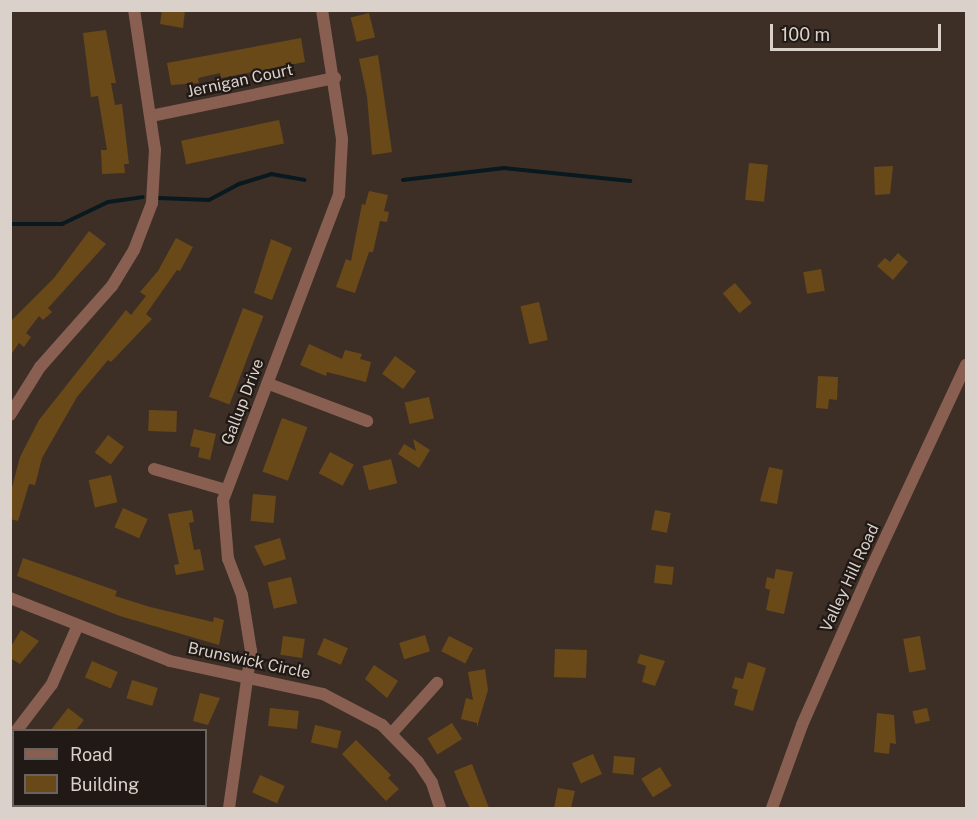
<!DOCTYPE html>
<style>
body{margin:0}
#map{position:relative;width:977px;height:819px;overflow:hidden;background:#3e2f26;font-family:"Public Sans",sans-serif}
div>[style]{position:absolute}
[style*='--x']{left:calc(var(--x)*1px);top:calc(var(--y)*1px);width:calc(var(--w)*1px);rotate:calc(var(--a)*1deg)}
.stream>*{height:4px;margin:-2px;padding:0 2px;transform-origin:2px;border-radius:2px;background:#08191f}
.building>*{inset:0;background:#6a4919;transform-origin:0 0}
.street>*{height:12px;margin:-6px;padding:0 6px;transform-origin:6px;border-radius:6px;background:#895f52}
span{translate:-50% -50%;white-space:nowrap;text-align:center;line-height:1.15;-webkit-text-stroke:4.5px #201915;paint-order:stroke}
.street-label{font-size:16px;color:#dbd1cb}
.frame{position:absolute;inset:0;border:12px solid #dbd1cb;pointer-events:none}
.legend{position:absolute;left:12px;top:729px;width:195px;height:78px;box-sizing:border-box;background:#201915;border:2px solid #6b635e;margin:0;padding:8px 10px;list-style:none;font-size:18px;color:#dbd1cb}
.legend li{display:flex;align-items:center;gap:12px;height:30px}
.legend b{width:30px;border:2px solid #6b635e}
.scale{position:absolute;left:770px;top:24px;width:171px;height:27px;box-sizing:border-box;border:3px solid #dbd1cb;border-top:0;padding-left:8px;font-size:18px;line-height:21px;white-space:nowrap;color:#dbd1cb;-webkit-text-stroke:4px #201915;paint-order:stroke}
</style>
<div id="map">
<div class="stream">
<div style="--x:403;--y:180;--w:102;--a:-6.8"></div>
<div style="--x:504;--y:168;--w:127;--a:5.9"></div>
<div style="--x:158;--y:198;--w:51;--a:2.2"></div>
<div style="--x:209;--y:200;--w:34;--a:-28"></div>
<div style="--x:239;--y:184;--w:34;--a:-17"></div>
<div style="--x:271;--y:174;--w:34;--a:10"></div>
<div style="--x:10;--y:224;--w:52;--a:0"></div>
<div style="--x:62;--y:224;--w:51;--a:-25.6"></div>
<div style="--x:108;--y:202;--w:35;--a:-8"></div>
</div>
<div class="building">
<div style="clip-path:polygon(162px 10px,185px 10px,183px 28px,160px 24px)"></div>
<div style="left:369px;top:13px;width:25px;height:19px;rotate:76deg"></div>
<div style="clip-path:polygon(106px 30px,116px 83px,111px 83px,115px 105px,122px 104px,129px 164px,124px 164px,125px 173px,102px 174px,101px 150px,107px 150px,98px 96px,91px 97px,83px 33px)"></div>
<div style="clip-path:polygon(301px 38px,305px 62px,221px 78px,220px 73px,198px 78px,199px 83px,171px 85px,167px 63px)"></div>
<div style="clip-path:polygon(378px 55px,392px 152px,372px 155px,367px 96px,359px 59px)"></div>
<div style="left:279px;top:120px;width:24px;height:100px;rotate:78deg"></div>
<div style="left:749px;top:163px;width:19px;height:37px;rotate:6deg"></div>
<div style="clip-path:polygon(893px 166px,890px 194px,875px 195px,874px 167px)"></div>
<div style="clip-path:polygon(369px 191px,388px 195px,384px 211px,389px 212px,387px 222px,380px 221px,373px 252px,369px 252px,355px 293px,336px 287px,346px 259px,351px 261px,362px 204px,365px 205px)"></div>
<div style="clip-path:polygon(89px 231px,106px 244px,48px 308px,52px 312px,43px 320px,39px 316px,26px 333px,31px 337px,24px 347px,19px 343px,10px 356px,10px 322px,54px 278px)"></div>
<div style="clip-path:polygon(176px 238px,193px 247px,180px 271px,177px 270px,146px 314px,152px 319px,111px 362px,108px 360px,77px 397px,42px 458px,35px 485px,29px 484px,18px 521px,10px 519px,10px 495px,20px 457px,39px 420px,126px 310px,131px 315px,146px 296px,140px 292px,158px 271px)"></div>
<div style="clip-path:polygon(271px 239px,292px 248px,272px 300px,254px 293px)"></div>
<div style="clip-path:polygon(898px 253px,908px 262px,893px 280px,877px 266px,885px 258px,890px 262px)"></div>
<div style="left:821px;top:269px;width:22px;height:18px;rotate:80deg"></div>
<div style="left:735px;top:283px;width:26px;height:16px;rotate:50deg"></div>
<div style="left:539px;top:302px;width:39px;height:19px;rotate:77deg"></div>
<div style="left:243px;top:308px;width:22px;height:95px;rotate:21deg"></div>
<div style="clip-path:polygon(309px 344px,342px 359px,345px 350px,362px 354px,360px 359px,371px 362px,366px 382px,327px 372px,326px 376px,300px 365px)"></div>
<div style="left:395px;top:356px;width:26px;height:22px;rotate:36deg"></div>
<div style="clip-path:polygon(818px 376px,838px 377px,837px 400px,829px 399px,828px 409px,816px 408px)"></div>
<div style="left:429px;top:397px;width:22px;height:25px;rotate:77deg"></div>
<div style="left:149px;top:410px;width:28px;height:21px;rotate:2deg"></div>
<div style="left:282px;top:418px;width:27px;height:57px;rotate:20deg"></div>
<div style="clip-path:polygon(194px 429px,216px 434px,210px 460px,198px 457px,200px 448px,190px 446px)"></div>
<div style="left:108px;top:435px;width:20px;height:22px;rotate:37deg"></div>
<div style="clip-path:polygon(413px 439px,430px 450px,419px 468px,398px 454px,404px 444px,416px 451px)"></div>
<div style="left:330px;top:452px;width:27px;height:24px;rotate:28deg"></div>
<div style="left:391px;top:459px;width:25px;height:29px;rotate:76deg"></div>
<div style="clip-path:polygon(769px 467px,783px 470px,777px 504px,760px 501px)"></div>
<div style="left:111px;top:475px;width:28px;height:23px;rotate:77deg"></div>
<div style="left:253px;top:494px;width:23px;height:27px;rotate:5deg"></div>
<div style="left:123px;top:508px;width:27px;height:21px;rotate:24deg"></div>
<div style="clip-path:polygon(192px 510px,194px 522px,189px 523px,194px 550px,200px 549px,204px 570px,176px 575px,174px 565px,179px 564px,168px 514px)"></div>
<div style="left:655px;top:510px;width:16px;height:20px;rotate:11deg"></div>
<div style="clip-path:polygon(280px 538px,286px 559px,264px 566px,254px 546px)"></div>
<div style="clip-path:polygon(23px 558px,117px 591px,115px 596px,150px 607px,213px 622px,214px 617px,224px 620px,219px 645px,120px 616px,17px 576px)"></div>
<div style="left:656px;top:565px;width:18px;height:18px;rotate:6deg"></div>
<div style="clip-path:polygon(776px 569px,793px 572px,784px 614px,766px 610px,770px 590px,765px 588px,767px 577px,774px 579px)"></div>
<div style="left:291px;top:577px;width:27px;height:24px;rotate:77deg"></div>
<div style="clip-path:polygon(21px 630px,39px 641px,20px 664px,10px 658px,10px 648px)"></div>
<div style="left:425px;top:635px;width:17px;height:27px;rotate:73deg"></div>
<div style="left:283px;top:636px;width:22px;height:19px;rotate:8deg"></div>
<div style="left:449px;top:636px;width:27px;height:17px;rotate:27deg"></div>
<div style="left:920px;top:636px;width:34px;height:17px;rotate:80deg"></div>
<div style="left:324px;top:638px;width:26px;height:18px;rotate:23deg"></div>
<div style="left:555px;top:649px;width:32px;height:28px;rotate:2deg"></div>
<div style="clip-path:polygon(640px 654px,665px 661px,655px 686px,642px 682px,646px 666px,637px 663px)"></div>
<div style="left:92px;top:661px;width:28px;height:18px;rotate:23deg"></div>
<div style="clip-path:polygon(748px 662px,766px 668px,753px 711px,734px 705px,738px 690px,732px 688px,735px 677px,743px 679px)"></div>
<div style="clip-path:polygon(374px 665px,398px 681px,387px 698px,365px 679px)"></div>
<div style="clip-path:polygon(485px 669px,488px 690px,477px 727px,477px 723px,461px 719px,466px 698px,473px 700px,468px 672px)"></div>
<div style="left:132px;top:680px;width:27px;height:19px;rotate:17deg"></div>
<div style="clip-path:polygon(200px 693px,220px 698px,208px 725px,193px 721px)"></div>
<div style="clip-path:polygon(68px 708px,84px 720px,76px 730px,51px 730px)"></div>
<div style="left:270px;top:708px;width:29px;height:18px;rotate:6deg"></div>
<div style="left:927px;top:708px;width:13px;height:15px;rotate:77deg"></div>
<div style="clip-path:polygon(877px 713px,894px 715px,896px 744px,890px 743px,889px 754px,874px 752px)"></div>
<div style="left:452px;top:723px;width:19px;height:29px;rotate:58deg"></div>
<div style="left:315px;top:725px;width:27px;height:18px;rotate:13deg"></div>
<div style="clip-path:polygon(356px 740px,391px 775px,388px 778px,399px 789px,386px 801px,342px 754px)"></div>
<div style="left:593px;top:754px;width:22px;height:23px;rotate:66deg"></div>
<div style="left:614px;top:756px;width:21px;height:17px;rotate:5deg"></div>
<div style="clip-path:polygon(472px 764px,489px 808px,470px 808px,464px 796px,454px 771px)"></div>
<div style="left:660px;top:767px;width:22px;height:22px;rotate:58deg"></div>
<div style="left:260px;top:775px;width:27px;height:19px;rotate:24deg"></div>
<div style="clip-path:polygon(558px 788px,575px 791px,571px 808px,554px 808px)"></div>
</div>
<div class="street">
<div style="--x:151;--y:116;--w:188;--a:-11.7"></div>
<div style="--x:269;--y:384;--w:105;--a:20.7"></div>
<div style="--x:10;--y:415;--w:57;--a:-58"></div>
<div style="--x:40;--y:367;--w:108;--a:-48.4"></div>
<div style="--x:112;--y:286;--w:42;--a:-58.6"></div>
<div style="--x:134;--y:250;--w:50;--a:-69"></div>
<div style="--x:152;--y:203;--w:53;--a:-86.8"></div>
<div style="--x:155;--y:150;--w:142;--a:-98.5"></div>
<div style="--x:154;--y:469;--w:75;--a:16.3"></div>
<div style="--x:10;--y:598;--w:172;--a:21.5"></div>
<div style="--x:170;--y:661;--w:157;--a:12.2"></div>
<div style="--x:323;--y:694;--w:67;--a:27.7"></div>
<div style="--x:382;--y:725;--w:52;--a:45.8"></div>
<div style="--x:418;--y:762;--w:25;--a:56"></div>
<div style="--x:432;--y:783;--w:26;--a:72"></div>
<div style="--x:17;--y:730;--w:58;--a:-52.7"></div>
<div style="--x:52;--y:684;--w:64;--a:-66.2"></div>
<div style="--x:391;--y:734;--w:69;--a:-48"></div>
<div style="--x:229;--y:808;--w:159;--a:-82"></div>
<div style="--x:251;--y:651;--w:57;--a:-99.1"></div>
<div style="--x:242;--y:595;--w:39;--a:-111"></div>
<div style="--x:228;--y:559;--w:59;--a:-94.8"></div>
<div style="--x:223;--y:500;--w:326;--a:-69.2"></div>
<div style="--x:339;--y:195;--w:56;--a:-86.9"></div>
<div style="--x:342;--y:139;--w:131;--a:-98.8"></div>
<div style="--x:772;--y:808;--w:88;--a:-70.1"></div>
<div style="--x:802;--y:725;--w:166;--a:-66.2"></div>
<div style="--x:869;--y:573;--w:230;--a:-65"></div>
</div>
<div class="street-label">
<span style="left:240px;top:81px;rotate:-12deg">Jernigan Court</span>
<span style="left:243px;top:402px;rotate:-69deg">Gallup Drive</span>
<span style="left:850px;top:578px;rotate:-65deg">Valley Hill Road</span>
<span style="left:249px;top:661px;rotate:12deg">Brunswick Circle</span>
</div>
<div class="frame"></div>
<ul class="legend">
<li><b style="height:8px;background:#895f52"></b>Road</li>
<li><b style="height:16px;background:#6a4919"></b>Building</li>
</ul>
<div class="scale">100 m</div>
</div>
